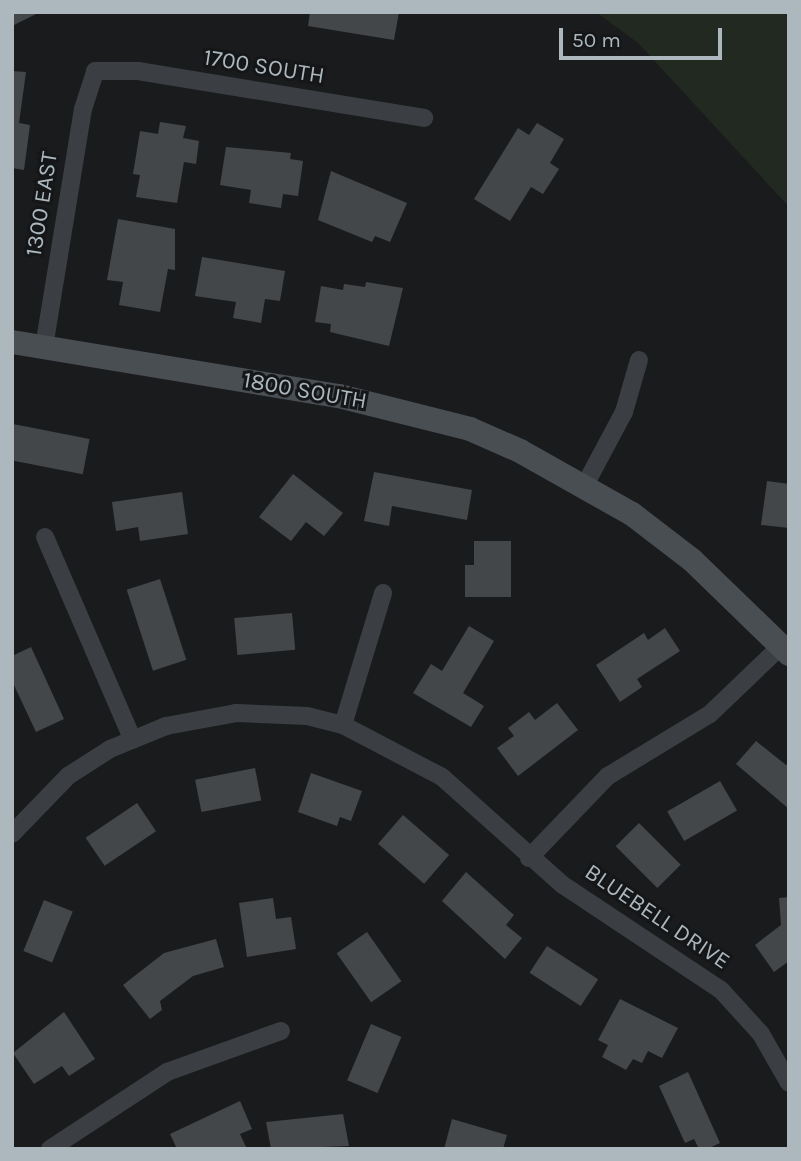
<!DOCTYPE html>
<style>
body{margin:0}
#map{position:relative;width:801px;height:1161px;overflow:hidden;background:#1a1b1d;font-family:Karla,sans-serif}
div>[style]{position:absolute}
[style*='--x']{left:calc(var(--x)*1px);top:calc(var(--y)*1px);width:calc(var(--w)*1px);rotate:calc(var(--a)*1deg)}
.green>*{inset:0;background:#212920}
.building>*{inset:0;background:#44474a;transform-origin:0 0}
.minor>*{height:18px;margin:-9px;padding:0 9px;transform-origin:9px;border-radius:9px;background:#3b3f43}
.secondary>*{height:24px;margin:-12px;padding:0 12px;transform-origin:12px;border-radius:12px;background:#494e53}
span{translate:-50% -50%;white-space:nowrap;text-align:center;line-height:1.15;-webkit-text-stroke:6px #151618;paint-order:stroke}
.street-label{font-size:23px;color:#acb7be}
.frame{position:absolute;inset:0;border:14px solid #acb7be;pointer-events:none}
.scale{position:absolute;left:559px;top:28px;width:163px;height:32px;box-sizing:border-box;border:4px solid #acb7be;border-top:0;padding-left:9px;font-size:21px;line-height:24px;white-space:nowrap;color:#acb7be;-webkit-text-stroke:5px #151618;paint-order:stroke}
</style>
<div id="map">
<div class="green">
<div style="clip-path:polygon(596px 12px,789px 12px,789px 207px,638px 43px)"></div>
</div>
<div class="building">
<div style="clip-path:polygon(12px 12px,40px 12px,12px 26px)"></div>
<div style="clip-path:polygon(310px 12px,399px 12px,394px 40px,308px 26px)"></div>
<div style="clip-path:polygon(12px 71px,26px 72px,19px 123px,30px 125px,24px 170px,12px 168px)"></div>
<div style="clip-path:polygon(160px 122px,186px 126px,183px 138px,199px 141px,196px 164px,184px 162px,177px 203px,136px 197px,140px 175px,133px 174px,140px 131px,158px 134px)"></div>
<div style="clip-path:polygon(537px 123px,564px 139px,550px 163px,559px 169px,543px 194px,531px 187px,510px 221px,474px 199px,518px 128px,529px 135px)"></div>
<div style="clip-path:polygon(226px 147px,291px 153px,290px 159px,303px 161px,298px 196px,283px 194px,281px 208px,249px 203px,251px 190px,220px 185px)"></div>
<div style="clip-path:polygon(331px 171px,407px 203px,390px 242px,375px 236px,372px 242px,318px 220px)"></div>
<div style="clip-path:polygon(118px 219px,175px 229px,175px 270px,168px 269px,160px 312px,119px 305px,123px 282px,107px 280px)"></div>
<div style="clip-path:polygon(202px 257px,285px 271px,280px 301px,265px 299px,261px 323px,233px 318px,236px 302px,195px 296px)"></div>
<div style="clip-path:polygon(366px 282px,403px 288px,389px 346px,330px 332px,331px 324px,315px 322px,321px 286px,343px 290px,344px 284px,365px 287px)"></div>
<div style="left:13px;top:424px;width:78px;height:36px;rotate:11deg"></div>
<div style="clip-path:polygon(374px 472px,472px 490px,467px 520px,392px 506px,389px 526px,364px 521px)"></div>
<div style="clip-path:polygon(293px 474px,343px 513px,324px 536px,306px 522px,291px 541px,259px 517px)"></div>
<div style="clip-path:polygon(767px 481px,789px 484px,789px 528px,761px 525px)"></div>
<div style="clip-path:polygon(182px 492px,188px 534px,140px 541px,138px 527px,116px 531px,112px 502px)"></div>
<div style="clip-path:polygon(474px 541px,511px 541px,511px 597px,465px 597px,465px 565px,474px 565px)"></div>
<div style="left:160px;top:579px;width:85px;height:35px;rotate:72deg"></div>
<div style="left:292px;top:613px;width:37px;height:58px;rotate:85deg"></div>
<div style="clip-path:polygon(469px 626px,494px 641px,463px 693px,484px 706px,471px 727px,413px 693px,431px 664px,442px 671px)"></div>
<div style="clip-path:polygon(665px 628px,680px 651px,637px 679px,642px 687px,620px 702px,596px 665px,644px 633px,648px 640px)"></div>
<div style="clip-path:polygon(31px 647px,64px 719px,36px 732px,12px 681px,12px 656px)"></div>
<div style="clip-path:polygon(557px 703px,578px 730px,518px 776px,497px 748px,514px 736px,508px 728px,529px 712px,535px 720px)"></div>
<div style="clip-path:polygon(756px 741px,786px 765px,789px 762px,789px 809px,736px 764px)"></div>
<div style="left:255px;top:768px;width:33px;height:61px;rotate:79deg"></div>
<div style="clip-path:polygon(311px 773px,362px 791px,351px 821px,340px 817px,337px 826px,298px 812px)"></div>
<div style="left:720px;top:781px;width:34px;height:61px;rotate:60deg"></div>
<div style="left:137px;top:803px;width:34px;height:62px;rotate:56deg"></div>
<div style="left:403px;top:815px;width:61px;height:38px;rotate:41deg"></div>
<div style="left:639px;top:823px;width:59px;height:33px;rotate:45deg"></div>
<div style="clip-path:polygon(466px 872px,514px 915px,506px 925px,522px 938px,505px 959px,442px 901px)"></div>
<div style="clip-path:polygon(789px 897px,789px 961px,774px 972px,755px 945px,781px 925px,779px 898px)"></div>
<div style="clip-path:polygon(273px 898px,276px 919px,291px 917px,296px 949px,247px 957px,239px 903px)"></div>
<div style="left:44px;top:900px;width:31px;height:55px;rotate:22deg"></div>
<div style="left:367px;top:932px;width:60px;height:37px;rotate:55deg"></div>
<div style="clip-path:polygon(216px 939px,224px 967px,193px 976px,160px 1001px,162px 1010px,150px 1019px,123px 985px,164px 953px)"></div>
<div style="left:547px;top:946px;width:61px;height:32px;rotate:33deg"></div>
<div style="clip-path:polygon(620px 999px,678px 1028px,662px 1058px,648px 1051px,642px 1063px,633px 1059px,626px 1070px,602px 1057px,608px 1045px,598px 1040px)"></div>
<div style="clip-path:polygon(64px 1012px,95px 1059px,69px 1076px,62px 1066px,34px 1084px,13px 1053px)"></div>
<div style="left:371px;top:1024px;width:33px;height:61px;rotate:23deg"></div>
<div style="clip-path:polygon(688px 1072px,720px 1143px,707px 1149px,699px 1149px,694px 1139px,685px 1143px,659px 1086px)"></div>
<div style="clip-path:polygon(240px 1101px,252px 1129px,240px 1134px,247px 1149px,177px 1149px,170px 1134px)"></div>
<div style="clip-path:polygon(343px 1114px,349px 1146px,271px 1149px,266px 1122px)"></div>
<div style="clip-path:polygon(452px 1119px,507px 1135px,503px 1149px,444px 1149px)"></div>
</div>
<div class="minor">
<div style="--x:44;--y:347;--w:241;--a:-80.7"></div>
<div style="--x:83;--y:109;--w:40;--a:-72"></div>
<div style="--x:95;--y:71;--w:43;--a:0"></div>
<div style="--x:138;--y:71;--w:290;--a:9.3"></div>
<div style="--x:585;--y:485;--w:83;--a:-61.9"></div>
<div style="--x:624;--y:412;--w:54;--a:-73.9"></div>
<div style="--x:45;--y:537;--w:221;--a:66.6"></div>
<div style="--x:343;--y:725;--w:138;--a:-73.1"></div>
<div style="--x:12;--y:834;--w:81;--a:-46"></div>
<div style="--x:68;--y:776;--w:50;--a:-32.7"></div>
<div style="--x:110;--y:749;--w:61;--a:-22.3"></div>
<div style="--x:166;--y:726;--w:71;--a:-10.5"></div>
<div style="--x:236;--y:713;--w:71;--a:2.4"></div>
<div style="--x:307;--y:716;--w:37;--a:14"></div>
<div style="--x:343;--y:725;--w:112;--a:27.7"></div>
<div style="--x:442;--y:777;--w:162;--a:41.8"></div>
<div style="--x:563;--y:885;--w:190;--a:33.6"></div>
<div style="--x:721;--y:990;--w:59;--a:47.7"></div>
<div style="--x:761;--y:1034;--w:56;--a:60.3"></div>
<div style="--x:529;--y:858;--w:114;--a:-46.1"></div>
<div style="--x:608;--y:776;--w:119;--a:-31.3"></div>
<div style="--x:710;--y:714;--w:98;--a:-43.8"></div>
<div style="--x:50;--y:1149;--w:140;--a:-33.3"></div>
<div style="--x:167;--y:1072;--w:121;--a:-19.8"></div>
</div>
<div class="secondary">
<div style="--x:12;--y:342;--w:331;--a:9.4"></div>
<div style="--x:339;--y:396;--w:135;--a:14.1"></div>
<div style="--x:470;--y:429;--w:55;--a:23.7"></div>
<div style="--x:520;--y:451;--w:129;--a:29.4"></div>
<div style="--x:632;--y:514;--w:76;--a:37.5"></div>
<div style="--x:692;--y:560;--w:135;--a:44.1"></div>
</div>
<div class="street-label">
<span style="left:264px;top:67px;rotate:9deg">1700 SOUTH</span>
<span style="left:42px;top:204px;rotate:-81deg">1300 EAST</span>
<span style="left:305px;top:391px;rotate:10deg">1800 SOUTH</span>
<span style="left:657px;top:917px;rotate:34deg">BLUEBELL DRIVE</span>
</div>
<div class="frame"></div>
<div class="scale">50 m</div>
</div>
